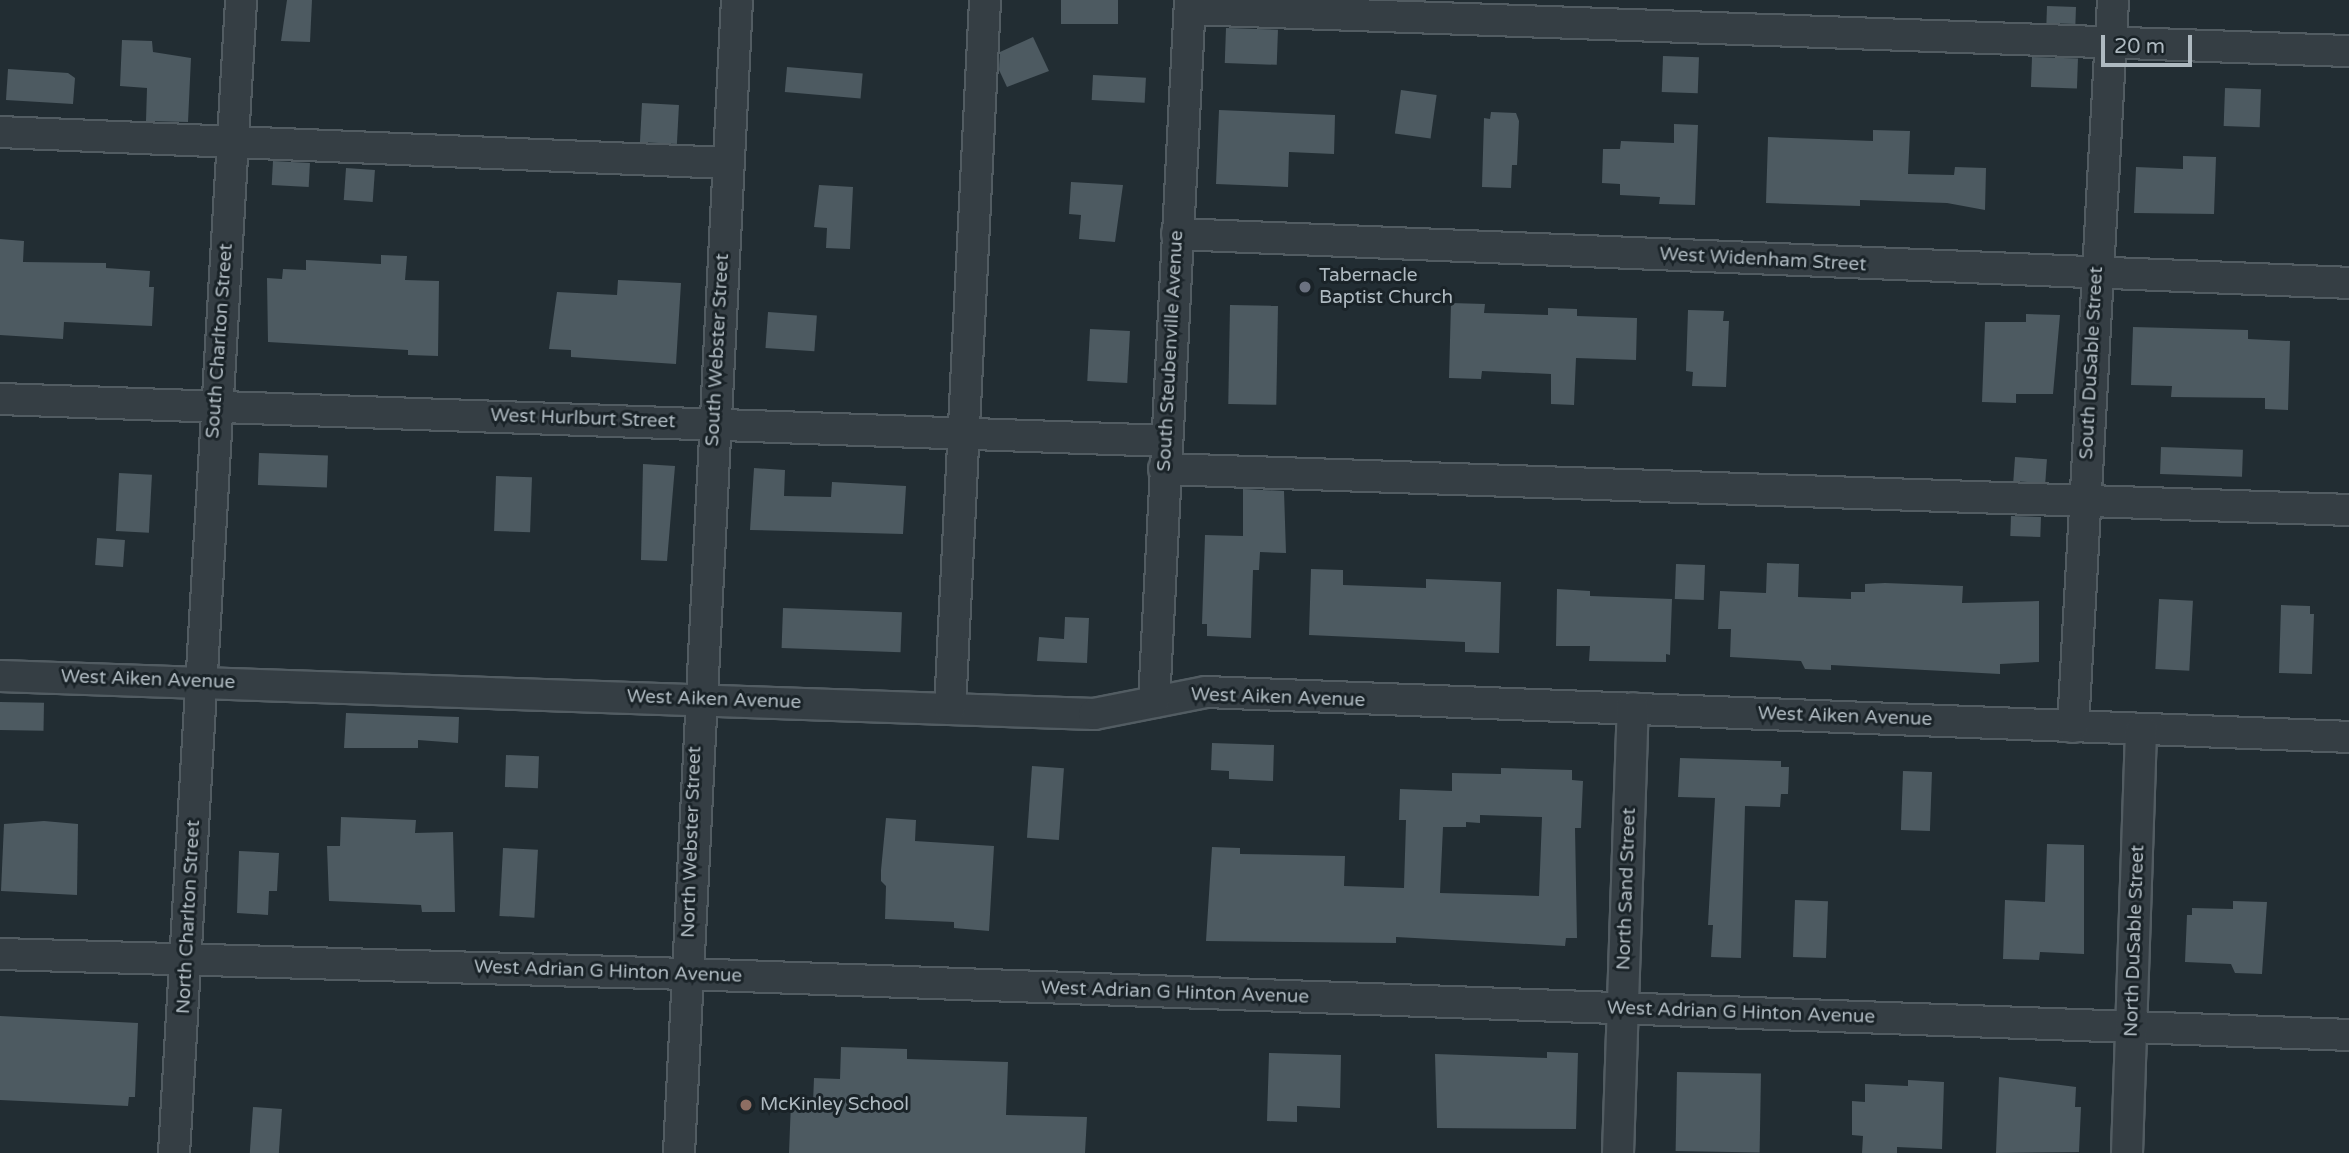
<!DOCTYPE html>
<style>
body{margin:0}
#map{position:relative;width:2349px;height:1153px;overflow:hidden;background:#222d33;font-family:"Varela Round",sans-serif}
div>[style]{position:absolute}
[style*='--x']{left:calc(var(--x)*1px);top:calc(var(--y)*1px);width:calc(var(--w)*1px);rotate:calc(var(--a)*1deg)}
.building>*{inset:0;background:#4d5a61;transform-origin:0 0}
.roads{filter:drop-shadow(2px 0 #525c62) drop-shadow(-2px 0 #525c62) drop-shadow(0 2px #525c62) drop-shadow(0 -2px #525c62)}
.minor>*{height:30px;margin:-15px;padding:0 15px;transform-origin:15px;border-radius:15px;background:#353e44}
.dots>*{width:19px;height:19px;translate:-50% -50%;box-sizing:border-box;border:4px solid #1a2328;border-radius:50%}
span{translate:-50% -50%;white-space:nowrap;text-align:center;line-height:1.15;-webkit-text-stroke:6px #1a2328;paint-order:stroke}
.street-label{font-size:19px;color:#afbac1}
.poi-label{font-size:19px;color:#afbac1}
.left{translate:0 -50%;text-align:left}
.scale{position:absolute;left:2101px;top:35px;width:91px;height:32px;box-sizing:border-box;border:4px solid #afbac1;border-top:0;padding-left:9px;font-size:21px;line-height:24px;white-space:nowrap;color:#afbac1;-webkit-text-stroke:5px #1a2328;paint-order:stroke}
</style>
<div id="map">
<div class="building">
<div style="clip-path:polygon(287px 0,312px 0,310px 42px,281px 41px)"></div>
<div style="left:1061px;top:0;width:57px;height:24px"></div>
<div style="left:2047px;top:6px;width:29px;height:17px;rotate:2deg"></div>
<div style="left:1226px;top:28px;width:52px;height:35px;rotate:2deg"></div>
<div style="clip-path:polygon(1033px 37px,1049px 71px,1007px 87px,999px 70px,1000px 52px)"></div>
<div style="clip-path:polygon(122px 40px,152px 41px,153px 52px,191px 58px,188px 122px,146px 121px,147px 88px,120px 86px)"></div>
<div style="left:1663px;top:56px;width:36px;height:36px;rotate:2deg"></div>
<div style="left:2032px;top:57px;width:46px;height:30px;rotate:2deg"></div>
<div style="left:787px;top:67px;width:76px;height:25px;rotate:5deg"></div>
<div style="clip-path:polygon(8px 69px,68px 73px,75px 78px,73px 104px,6px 100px)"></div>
<div style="left:1093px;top:75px;width:53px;height:25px;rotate:3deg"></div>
<div style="left:2225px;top:88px;width:36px;height:38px;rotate:2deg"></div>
<div style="left:1401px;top:90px;width:36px;height:44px;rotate:8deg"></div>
<div style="left:642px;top:103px;width:37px;height:39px;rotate:3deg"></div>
<div style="clip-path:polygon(1219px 110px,1335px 115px,1334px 154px,1289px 152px,1288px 187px,1216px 184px)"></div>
<div style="clip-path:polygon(1491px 112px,1516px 113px,1519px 121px,1517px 165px,1512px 165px,1511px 188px,1482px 187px,1484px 118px,1490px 119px)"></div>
<div style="clip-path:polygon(1674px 124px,1698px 125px,1695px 205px,1659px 204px,1660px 197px,1620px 195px,1620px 184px,1602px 183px,1603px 149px,1620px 149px,1621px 141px,1674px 143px)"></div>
<div style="clip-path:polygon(1873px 130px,1910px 131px,1908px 174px,1954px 175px,1955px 167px,1986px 168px,1985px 210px,1947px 203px,1860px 200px,1860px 206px,1766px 203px,1768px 137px,1873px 141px)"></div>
<div style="clip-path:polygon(2183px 156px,2216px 157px,2214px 214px,2134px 213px,2136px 167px,2183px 169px)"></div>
<div style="left:273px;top:161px;width:37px;height:24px;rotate:3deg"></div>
<div style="left:346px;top:168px;width:29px;height:32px;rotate:4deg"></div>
<div style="clip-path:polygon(1071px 182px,1123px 185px,1115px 242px,1079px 239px,1081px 215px,1069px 214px)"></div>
<div style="clip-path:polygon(819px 185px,853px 187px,850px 249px,826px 248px,827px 228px,814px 227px)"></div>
<div style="clip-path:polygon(0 239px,24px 241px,23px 262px,106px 263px,106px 268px,150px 271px,149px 287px,154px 287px,152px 326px,64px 322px,63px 339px,0 335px)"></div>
<div style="clip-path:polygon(381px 255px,407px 256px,405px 280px,439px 281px,438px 356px,408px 355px,408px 350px,268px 342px,267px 278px,282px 279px,283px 269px,306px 270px,306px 260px,381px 264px)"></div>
<div style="clip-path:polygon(618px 280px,681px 283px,676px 364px,571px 357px,571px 350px,549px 349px,557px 292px,617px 295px)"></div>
<div style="clip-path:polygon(1451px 303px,1485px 304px,1484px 313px,1548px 315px,1548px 308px,1577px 309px,1577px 316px,1637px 318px,1636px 360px,1576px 358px,1574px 405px,1551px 404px,1551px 374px,1482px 371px,1481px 379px,1449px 378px)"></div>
<div style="left:1230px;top:305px;width:48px;height:99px;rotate:1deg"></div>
<div style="clip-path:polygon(1688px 310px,1724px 311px,1723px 321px,1729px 321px,1726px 387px,1692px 386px,1693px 372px,1686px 371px)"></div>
<div style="left:768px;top:312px;width:49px;height:36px;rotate:4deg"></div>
<div style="clip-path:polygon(2026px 314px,2060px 315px,2053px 394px,2016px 394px,2016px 403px,1982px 402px,1985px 322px,2026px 322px)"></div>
<div style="clip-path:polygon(2133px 327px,2248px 330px,2248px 339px,2290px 341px,2288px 410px,2265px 409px,2265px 398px,2171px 397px,2172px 386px,2131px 385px)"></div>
<div style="left:1090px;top:329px;width:40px;height:52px;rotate:3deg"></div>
<div style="left:2161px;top:447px;width:82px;height:27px;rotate:2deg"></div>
<div style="left:259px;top:453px;width:69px;height:32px;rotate:2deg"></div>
<div style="left:2015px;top:457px;width:32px;height:24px;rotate:4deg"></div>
<div style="clip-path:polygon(643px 464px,675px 466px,667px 561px,641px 560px)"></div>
<div style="clip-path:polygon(754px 468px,785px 470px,784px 496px,831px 497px,832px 482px,906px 486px,903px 534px,750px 530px)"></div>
<div style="left:119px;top:473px;width:33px;height:58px;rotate:3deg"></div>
<div style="left:496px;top:476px;width:36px;height:55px;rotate:2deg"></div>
<div style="clip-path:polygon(1243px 489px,1284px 491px,1286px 553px,1260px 552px,1259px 570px,1253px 570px,1251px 638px,1207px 636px,1207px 624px,1202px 624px,1205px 535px,1243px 536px)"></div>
<div style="left:2011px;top:516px;width:30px;height:20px;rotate:2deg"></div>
<div style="left:97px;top:538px;width:28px;height:27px;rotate:4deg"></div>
<div style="clip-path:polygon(1767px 563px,1799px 564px,1798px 597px,1851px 599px,1851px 592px,1865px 592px,1865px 584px,1885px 583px,1963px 586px,1962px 603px,2039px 601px,2039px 662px,2000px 664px,2000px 674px,1831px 665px,1831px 670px,1805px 669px,1801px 661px,1730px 657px,1731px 629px,1718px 629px,1720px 591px,1766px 593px)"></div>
<div style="left:1676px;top:564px;width:29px;height:35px;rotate:2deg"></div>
<div style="clip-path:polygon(1311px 569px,1343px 570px,1343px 585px,1426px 588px,1426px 579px,1501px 582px,1499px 653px,1465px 652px,1465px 642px,1309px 635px)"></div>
<div style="clip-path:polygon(1557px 589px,1590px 591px,1590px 596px,1672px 599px,1670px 655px,1666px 654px,1666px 662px,1589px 661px,1590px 646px,1556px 646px)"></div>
<div style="left:2159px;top:599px;width:34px;height:70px;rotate:3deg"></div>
<div style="clip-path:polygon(2281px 605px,2310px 606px,2310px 614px,2314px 614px,2312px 674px,2279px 673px)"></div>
<div style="left:783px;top:608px;width:119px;height:40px;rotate:2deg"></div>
<div style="clip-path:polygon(1065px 617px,1089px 618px,1087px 663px,1037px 661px,1039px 637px,1064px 639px)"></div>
<div style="left:0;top:702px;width:44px;height:28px;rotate:1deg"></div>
<div style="clip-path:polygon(346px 713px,459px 717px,458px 743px,418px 740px,418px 748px,344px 748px)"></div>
<div style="clip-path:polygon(1212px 743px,1274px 745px,1273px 781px,1229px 779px,1229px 771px,1211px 770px)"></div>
<div style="left:506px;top:755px;width:33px;height:32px;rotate:2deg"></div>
<div style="clip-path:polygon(1680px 758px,1781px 761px,1781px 767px,1789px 767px,1788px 794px,1781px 794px,1780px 807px,1745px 806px,1741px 958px,1711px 957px,1713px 925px,1708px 925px,1715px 798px,1678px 797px)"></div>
<div style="left:1032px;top:766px;width:32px;height:72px;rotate:4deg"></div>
<div style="clip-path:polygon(evenodd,1501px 768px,1572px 770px,1572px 780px,1583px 781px,1581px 828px,1575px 828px,1577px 938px,1566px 938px,1565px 946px,1396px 937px,1396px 943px,1206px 941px,1212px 847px,1240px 848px,1240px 854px,1345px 856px,1344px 886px,1404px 888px,1406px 820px,1399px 820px,1400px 789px,1452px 791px,1452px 773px,1501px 774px,1501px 768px,1480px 815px,1542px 817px,1539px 896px,1440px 893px,1443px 827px,1466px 827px,1466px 822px,1480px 823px,1480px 815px)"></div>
<div style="left:1903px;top:771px;width:29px;height:59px;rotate:2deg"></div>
<div style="clip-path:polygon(341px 817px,416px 820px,415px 833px,453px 832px,455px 912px,422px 912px,421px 905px,329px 901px,327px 846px,340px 846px)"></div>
<div style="clip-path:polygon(886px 818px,916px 820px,915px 841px,994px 846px,989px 931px,954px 928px,954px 922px,885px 919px,886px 886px,881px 881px,881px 870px)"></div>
<div style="clip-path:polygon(44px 821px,78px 824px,77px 895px,1px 891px,4px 824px)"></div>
<div style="clip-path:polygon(2047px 844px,2084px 845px,2084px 954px,2040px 952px,2039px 960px,2003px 959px,2005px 900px,2045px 902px)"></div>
<div style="left:503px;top:848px;width:35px;height:68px;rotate:3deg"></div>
<div style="clip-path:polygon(239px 851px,279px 853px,277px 891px,269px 891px,268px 915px,237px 913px)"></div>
<div style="left:1795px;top:900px;width:33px;height:57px;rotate:2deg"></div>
<div style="clip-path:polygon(2233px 901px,2267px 902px,2262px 974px,2235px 973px,2231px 964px,2185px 962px,2187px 915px,2192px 915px,2192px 908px,2233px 909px)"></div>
<div style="clip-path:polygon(0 1016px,138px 1023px,135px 1097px,129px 1097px,128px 1106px,0 1100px)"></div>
<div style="clip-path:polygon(841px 1047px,907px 1049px,907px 1059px,1008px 1062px,1006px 1115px,1087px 1117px,1085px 1153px,789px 1153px,791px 1102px,813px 1103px,814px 1078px,840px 1079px)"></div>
<div style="clip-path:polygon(1547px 1052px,1578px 1053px,1576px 1129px,1437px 1128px,1435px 1054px,1547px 1058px)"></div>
<div style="clip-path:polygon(1269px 1053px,1341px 1055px,1340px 1108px,1297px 1106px,1297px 1122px,1267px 1121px)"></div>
<div style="left:1677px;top:1072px;width:84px;height:79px;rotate:1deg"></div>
<div style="clip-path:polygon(1999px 1077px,2076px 1087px,2075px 1107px,2081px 1107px,2079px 1152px,1996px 1153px)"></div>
<div style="clip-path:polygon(1908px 1080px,1944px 1082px,1942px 1149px,1897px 1147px,1897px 1153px,1862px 1153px,1863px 1136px,1852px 1135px,1852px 1101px,1865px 1102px,1865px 1084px,1908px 1086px)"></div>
<div style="left:253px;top:1107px;width:29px;height:46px;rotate:4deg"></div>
</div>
<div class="roads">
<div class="minor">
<div style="--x:1190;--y:9;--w:1160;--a:2.08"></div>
<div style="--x:0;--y:132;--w:729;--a:2.44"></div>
<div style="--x:1177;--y:234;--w:1173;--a:2.39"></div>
<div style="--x:0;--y:399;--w:1166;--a:2.06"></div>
<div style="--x:1164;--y:469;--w:1186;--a:1.98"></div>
<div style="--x:0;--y:676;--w:1095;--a:1.99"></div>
<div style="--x:1094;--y:714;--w:114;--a:-11.1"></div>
<div style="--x:1206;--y:692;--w:1144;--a:2.25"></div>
<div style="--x:1154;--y:702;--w:703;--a:-87.06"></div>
<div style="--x:950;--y:709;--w:710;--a:-87.17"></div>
<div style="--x:2073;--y:727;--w:728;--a:-86.85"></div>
<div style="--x:0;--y:954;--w:687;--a:1.67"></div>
<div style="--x:687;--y:974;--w:1663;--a:2.1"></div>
<div style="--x:174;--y:1153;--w:1155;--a:-86.67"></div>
<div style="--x:679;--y:1153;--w:1154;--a:-87.12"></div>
<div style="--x:1618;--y:1153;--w:445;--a:-88.1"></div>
<div style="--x:2127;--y:1153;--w:423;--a:-88.1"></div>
</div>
</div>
<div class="dots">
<div style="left:1305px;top:287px;background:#6b7280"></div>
<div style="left:746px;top:1105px;background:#8d6e63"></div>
</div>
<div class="street-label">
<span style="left:1763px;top:260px;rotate:3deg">West Widenham Street</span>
<span style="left:220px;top:341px;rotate:-86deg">South Charlton Street</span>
<span style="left:718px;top:350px;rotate:-87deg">South Webster Street</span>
<span style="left:1171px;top:351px;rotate:-87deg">South Steubenville Avenue</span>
<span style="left:2092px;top:363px;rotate:-87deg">South DuSable Street</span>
<span style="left:583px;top:419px;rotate:2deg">West Hurlburt Street</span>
<span style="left:148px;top:680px;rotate:2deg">West Aiken Avenue</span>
<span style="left:1278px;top:698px;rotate:2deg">West Aiken Avenue</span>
<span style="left:714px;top:700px;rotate:2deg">West Aiken Avenue</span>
<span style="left:1845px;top:717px;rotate:2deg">West Aiken Avenue</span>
<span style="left:692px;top:842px;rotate:-88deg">North Webster Street</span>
<span style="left:1627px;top:889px;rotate:-88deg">North Sand Street</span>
<span style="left:189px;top:917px;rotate:-87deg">North Charlton Street</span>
<span style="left:2135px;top:941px;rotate:-88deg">North DuSable Street</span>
<span style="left:608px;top:972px;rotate:2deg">West Adrian G Hinton Avenue</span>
<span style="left:1175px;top:993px;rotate:2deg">West Adrian G Hinton Avenue</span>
<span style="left:1741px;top:1013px;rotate:2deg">West Adrian G Hinton Avenue</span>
</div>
<div class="poi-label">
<span class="left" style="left:1319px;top:287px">Tabernacle<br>Baptist Church</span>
<span class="left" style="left:760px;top:1105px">McKinley School</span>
</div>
<div class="scale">20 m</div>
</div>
